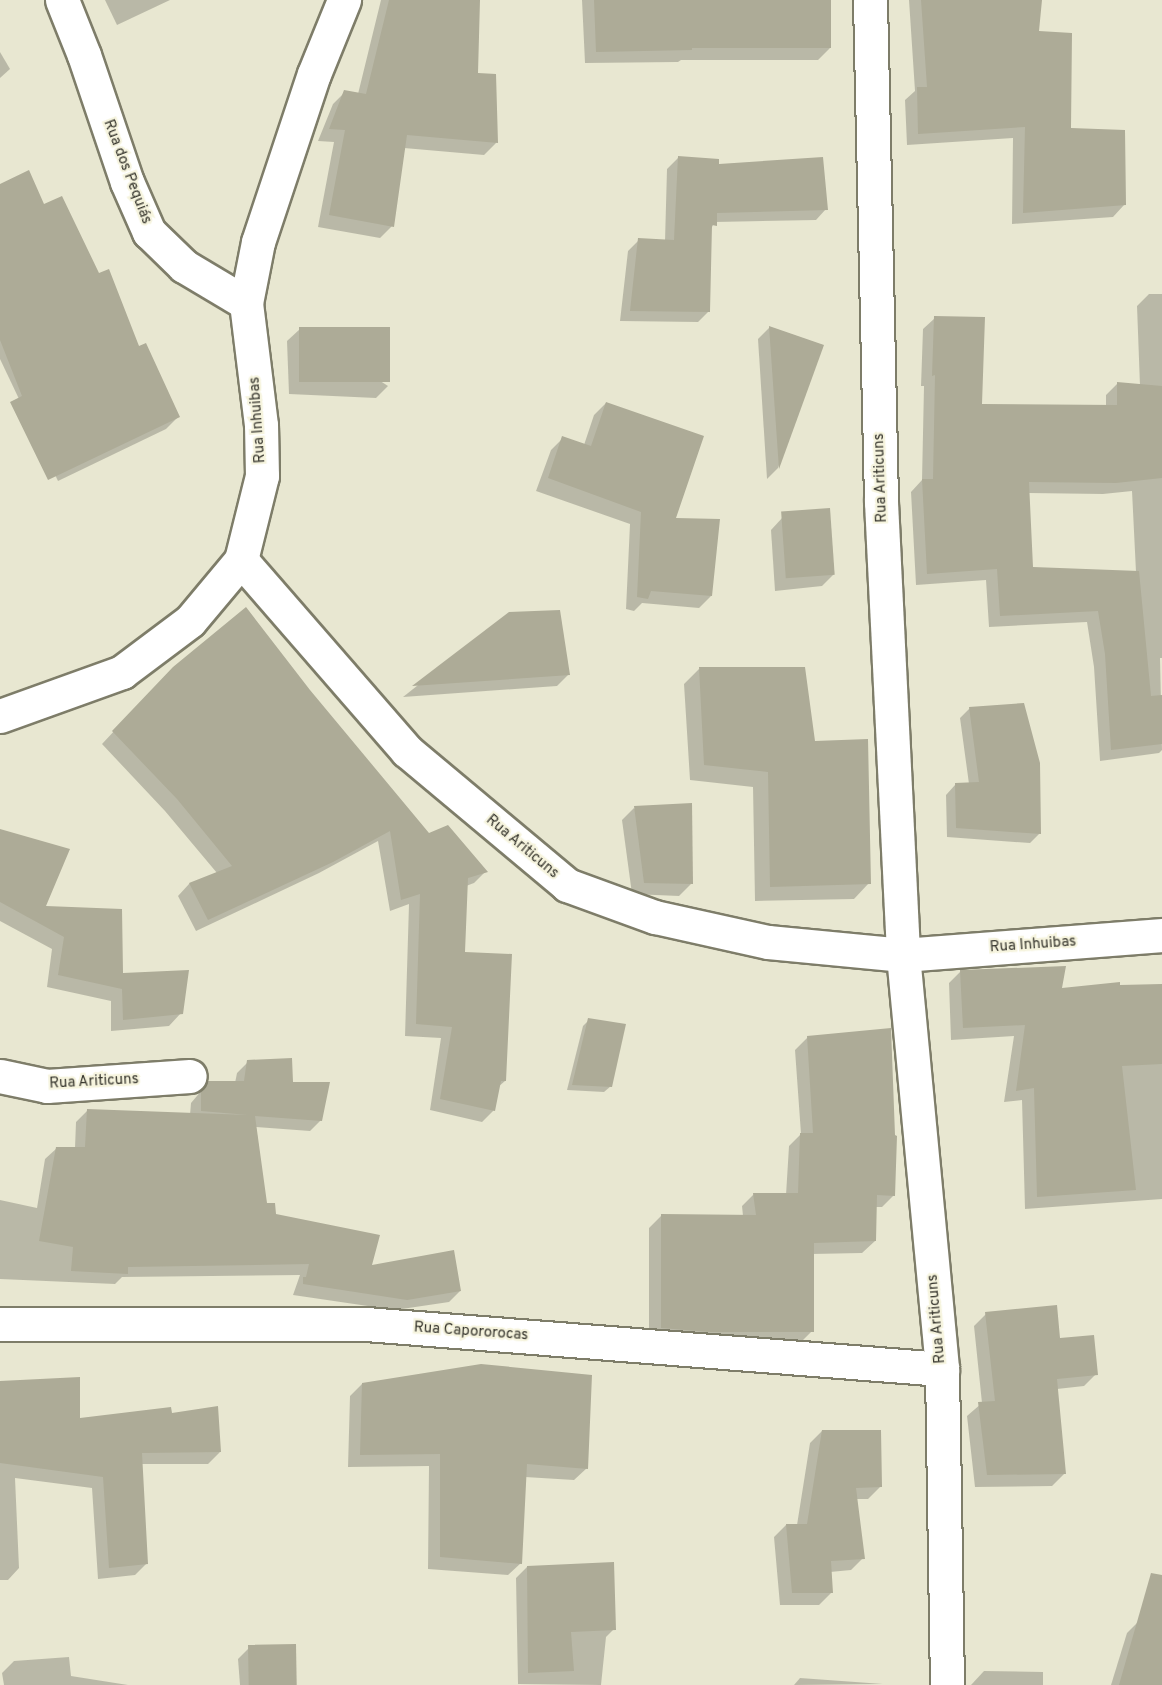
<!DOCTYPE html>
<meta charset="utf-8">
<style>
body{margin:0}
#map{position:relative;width:1162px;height:1685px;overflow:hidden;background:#e8e7d1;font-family:Overpass,sans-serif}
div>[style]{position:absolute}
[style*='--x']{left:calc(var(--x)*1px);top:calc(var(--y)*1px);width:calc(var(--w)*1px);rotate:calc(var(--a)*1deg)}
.shadow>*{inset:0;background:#0003}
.building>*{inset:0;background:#adab97;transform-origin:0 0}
.roads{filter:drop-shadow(2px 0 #7e7d69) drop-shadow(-2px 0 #7e7d69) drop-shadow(0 2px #7e7d69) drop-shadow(0 -2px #7e7d69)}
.street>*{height:33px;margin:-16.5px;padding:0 16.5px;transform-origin:16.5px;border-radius:16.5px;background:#fff}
span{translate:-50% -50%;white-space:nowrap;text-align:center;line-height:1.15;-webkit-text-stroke:4.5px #f6f4de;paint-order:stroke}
.street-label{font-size:15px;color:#35342c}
</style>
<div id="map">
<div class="shadow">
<div style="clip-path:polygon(105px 0,170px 0,117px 25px)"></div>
<div style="clip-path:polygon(381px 0,479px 0,477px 74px,496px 143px,484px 155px,404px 148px,392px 226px,380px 238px,318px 227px,334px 142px,318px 141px,333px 104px,345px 92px,358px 94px)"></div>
<div style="clip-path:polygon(582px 0,830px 0,830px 48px,818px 60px,681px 60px,678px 62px,585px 63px)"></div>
<div style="clip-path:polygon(909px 0,1040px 0,1037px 32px,1070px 130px,1124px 205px,1113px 217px,1012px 224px,1013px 138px,907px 145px,905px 100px,915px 91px)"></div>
<div style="clip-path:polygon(0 52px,10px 69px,0 78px)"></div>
<div style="clip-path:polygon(678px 158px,826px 209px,816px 220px,715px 222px,710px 230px,709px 311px,698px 322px,620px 321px,628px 251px,639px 240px,665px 241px,667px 169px)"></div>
<div style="clip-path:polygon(0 186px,44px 206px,99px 275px,178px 417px,166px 429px,58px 481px,0 359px)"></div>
<div style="clip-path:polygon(evenodd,1149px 294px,1162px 294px,1162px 658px,1160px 658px,1162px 750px,1159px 753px,1100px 761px,1094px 667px,1087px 622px,989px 627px,986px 580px,916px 585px,911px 492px,922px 480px,924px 386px,921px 386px,923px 329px,935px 318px,980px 406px,1106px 406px,1106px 395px,1117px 384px,1140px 386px,1137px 306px,1149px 294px,1132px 491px,1136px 572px,1032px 568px,1028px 493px,1103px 494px,1132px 491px)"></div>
<div style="clip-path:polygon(770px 327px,822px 345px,778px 468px,767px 479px,758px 339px)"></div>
<div style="clip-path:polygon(300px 329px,388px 386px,376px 398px,289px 394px,287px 341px)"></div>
<div style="clip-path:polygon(606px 403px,674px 520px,711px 596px,699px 608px,642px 603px,634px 611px,626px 609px,630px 524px,536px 491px,551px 450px,563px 438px,584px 445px,594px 415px)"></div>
<div style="clip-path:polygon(783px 517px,834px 574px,822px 586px,775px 591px,771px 530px)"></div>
<div style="clip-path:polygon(509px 613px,569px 674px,557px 686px,403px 697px)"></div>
<div style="clip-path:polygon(699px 669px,814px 742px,869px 883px,854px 899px,755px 901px,753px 787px,690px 780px,684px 684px)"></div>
<div style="clip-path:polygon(161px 681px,309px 691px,428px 835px,485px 872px,474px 883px,466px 886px,463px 953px,505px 1081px,498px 1087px,494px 1110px,482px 1122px,430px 1110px,441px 1038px,405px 1036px,409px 904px,390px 911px,378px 841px,319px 873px,196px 931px,178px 896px,189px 884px,217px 873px,165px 811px,102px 744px)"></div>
<div style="clip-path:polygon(970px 708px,1040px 833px,1030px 843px,947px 837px,946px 795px,955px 785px,969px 784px,960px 718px)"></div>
<div style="clip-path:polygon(634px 808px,691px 884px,679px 896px,632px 894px,622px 820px)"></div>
<div style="clip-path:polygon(0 846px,44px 908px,121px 974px,181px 1013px,169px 1026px,111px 1031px,111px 1001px,47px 987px,52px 949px,0 921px)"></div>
<div style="clip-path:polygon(961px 971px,1060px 990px,1162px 985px,1162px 1199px,1025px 1209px,1022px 1100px,1004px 1102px,1014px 1036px,951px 1040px,949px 983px)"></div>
<div style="clip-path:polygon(589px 1020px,611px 1086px,604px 1092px,567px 1090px,583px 1026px)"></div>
<div style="clip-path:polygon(808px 1037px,894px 1195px,882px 1207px,875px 1207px,875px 1241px,862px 1253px,812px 1254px,812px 1331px,800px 1343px,649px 1340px,649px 1228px,662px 1215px,743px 1216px,742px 1206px,754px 1194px,786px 1195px,789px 1146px,801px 1134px,795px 1050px)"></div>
<div style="clip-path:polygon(248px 1062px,291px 1083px,321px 1120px,310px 1131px,256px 1127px,266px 1204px,275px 1215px,370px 1267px,460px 1291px,449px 1302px,395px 1310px,293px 1295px,300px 1275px,122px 1277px,115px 1284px,0 1279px,0 1200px,37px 1208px,45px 1159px,57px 1148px,75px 1148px,76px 1122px,87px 1111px,190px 1115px,191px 1103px,208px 1083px,235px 1083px,237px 1073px)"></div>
<div style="clip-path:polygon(986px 1314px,1059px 1340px,1096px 1374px,1084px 1386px,1057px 1389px,1065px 1473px,1052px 1486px,975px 1487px,967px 1416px,982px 1403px,974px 1326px)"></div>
<div style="clip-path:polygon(0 1383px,78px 1420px,171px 1415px,220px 1452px,208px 1464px,141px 1464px,147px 1563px,135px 1575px,98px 1579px,92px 1488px,15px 1478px,19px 1568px,8px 1580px,0 1580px)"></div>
<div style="clip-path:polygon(362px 1384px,587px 1468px,574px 1480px,525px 1477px,521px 1563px,508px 1575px,428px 1569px,429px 1466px,348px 1467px,350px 1396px)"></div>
<div style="clip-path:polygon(822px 1431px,880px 1487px,868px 1499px,856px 1499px,863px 1558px,851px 1570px,830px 1572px,832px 1592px,819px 1605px,780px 1605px,774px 1537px,786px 1525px,797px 1525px,810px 1443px)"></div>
<div style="clip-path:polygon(527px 1567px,614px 1629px,606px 1637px,601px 1685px,518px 1684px,516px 1578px)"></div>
<div style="clip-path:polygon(1138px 1622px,1162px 1629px,1160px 1685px,1111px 1685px,1127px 1633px)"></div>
<div style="clip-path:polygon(249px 1648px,296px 1685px,240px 1685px,238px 1659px)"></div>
<div style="clip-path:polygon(69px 1657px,71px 1676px,128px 1685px,4px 1685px,2px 1673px,14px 1661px)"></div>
<div style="clip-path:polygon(984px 1671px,1043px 1672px,1043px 1685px,971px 1685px)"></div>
<div style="clip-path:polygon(800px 1678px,883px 1684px,794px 1685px)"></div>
</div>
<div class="building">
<div style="clip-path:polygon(389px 0,480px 0,478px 73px,496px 74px,498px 143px,407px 135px,394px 227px,329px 215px,345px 130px,329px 129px,344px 90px,366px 94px)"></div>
<div style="clip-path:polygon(594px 0,831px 0,831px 48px,692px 48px,692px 50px,596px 52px)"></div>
<div style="clip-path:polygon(921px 0,1042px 0,1039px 31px,1072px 33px,1071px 128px,1125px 130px,1126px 205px,1023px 213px,1025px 127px,918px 134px,917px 87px,927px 87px)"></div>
<div style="clip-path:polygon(678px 156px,719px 159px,719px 164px,823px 157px,828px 210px,717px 213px,717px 226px,712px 225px,710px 312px,630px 311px,638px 238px,674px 240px)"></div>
<div style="clip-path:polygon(29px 170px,44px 204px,62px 196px,99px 273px,109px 269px,139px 346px,146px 343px,180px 417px,48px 480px,10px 402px,22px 396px,0 340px,0 184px)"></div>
<div style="clip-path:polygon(934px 316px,985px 317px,982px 404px,1117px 405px,1117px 382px,1162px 386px,1162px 478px,1116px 483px,1029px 482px,1033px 567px,1139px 571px,1151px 696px,1162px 695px,1162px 744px,1111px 750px,1105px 654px,1098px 611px,1000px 616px,997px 569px,927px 574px,922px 479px,933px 479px,935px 375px,932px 376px)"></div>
<div style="clip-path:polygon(769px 326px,824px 345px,779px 469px)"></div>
<div style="left:299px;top:327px;width:91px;height:55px"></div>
<div style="clip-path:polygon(606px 402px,704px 436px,676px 518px,720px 519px,712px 596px,651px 591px,648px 599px,637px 597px,641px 512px,548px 478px,562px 436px,591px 446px)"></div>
<div style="left:830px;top:508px;width:67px;height:49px;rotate:86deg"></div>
<div style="clip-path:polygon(246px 607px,310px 690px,429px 833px,448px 825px,488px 872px,468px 878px,465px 952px,512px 954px,506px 1081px,501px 1081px,495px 1111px,440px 1099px,452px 1027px,416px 1024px,420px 894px,401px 900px,390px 831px,333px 862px,208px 920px,189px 883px,232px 866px,177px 799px,112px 731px,173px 667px)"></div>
<div style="clip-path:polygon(560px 610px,570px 675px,412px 686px,509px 612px)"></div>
<div style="clip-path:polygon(699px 667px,805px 667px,815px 741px,868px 739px,871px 884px,770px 887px,768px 772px,704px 765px)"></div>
<div style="clip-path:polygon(1024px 703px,1040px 763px,1041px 834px,956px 828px,955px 783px,979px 782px,969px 707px)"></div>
<div style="clip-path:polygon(692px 803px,693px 884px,644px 883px,634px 806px)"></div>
<div style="clip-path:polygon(0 829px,70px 849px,46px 906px,122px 909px,123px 973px,189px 970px,183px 1014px,123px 1020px,122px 989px,58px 975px,64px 937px,0 902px)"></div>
<div style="clip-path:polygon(1066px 966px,1062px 988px,1120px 982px,1120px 985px,1162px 984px,1162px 1064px,1122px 1066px,1136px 1190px,1037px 1197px,1034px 1088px,1016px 1091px,1025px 1025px,963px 1028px,960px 970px)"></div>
<div style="clip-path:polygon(588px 1018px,626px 1024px,612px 1087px,572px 1085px)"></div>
<div style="clip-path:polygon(891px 1028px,895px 1135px,897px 1136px,895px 1196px,877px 1195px,876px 1241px,814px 1243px,814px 1332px,710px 1332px,661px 1328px,661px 1214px,756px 1215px,753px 1193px,798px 1193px,800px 1133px,813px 1133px,807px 1036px)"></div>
<div style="clip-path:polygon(292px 1058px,293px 1082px,330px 1082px,322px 1121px,255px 1116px,267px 1203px,275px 1203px,276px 1214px,380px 1235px,372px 1265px,454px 1250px,461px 1291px,407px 1300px,303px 1284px,303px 1277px,306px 1277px,309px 1264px,128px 1267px,128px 1274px,71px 1271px,73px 1247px,39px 1241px,56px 1147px,85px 1147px,87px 1109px,248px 1115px,201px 1111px,201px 1091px,207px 1081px,244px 1081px,247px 1060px)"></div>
<div style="clip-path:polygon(1057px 1305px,1060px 1338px,1094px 1335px,1098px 1375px,1057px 1379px,1066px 1474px,987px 1475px,978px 1402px,995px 1401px,985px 1312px)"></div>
<div style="clip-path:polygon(481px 1364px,592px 1375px,588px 1469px,527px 1464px,522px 1564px,440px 1557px,440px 1454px,360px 1455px,362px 1383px)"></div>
<div style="clip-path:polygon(80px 1377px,80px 1418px,171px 1407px,172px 1413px,218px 1406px,221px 1452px,142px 1453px,148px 1564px,109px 1568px,103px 1477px,0 1463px,0 1381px)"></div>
<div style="clip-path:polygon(822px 1430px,881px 1430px,882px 1487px,856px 1488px,865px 1559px,831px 1561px,833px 1593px,792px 1593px,786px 1524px,807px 1524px)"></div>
<div style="clip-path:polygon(614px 1562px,616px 1630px,571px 1632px,574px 1671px,528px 1673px,527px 1566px)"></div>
<div style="clip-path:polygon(1151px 1573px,1162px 1575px,1162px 1685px,1119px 1685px)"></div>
<div style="left:296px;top:1644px;width:41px;height:48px;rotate:89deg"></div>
</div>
<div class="roads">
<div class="street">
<div style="--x:62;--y:0;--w:59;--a:68.2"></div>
<div style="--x:84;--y:55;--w:134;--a:71.3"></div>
<div style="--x:127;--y:182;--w:55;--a:66.3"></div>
<div style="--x:149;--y:232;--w:49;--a:44.2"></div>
<div style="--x:184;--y:266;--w:72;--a:30.8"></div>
<div style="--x:870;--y:0;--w:502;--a:88.74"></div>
<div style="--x:881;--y:502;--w:454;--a:87.2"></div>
<div style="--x:903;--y:955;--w:416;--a:84.6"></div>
<div style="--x:942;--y:1369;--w:316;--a:89.1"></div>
<div style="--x:241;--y:560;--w:253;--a:49"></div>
<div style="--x:407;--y:751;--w:209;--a:39.9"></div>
<div style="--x:567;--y:885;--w:94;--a:20"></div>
<div style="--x:655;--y:917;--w:116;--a:12.5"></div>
<div style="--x:768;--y:942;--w:136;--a:5.5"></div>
<div style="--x:903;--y:955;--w:260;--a:-4.4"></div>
<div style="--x:0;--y:716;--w:130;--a:-19.8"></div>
<div style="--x:122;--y:672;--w:85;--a:-36.9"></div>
<div style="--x:190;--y:621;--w:80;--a:-50.1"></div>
<div style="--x:241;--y:560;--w:87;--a:-76"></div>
<div style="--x:262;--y:476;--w:51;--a:-91.1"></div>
<div style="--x:261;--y:425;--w:123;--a:-97"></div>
<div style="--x:246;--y:303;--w:62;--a:-78.9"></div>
<div style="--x:258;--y:242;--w:177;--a:-71.6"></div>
<div style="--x:314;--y:74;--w:80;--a:-67.9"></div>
<div style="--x:0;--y:1076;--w:48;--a:12"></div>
<div style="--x:47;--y:1086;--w:143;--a:-4"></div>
<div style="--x:0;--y:1324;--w:366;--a:0"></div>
<div style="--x:366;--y:1324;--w:578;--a:4.47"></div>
</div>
</div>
<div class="street-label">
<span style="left:127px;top:172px;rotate:69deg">Rua dos Pequiás</span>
<span style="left:258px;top:420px;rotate:-94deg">Rua Inhuibas</span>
<span style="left:881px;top:478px;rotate:-92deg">Rua Ariticuns</span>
<span style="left:522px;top:847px;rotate:40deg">Rua Ariticuns</span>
<span style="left:1033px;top:945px;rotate:-4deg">Rua Inhuibas</span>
<span style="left:94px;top:1082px;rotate:-3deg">Rua Ariticuns</span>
<span style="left:937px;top:1319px;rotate:-95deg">Rua Ariticuns</span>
<span style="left:471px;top:1332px;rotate:4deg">Rua Capororocas</span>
</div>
</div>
